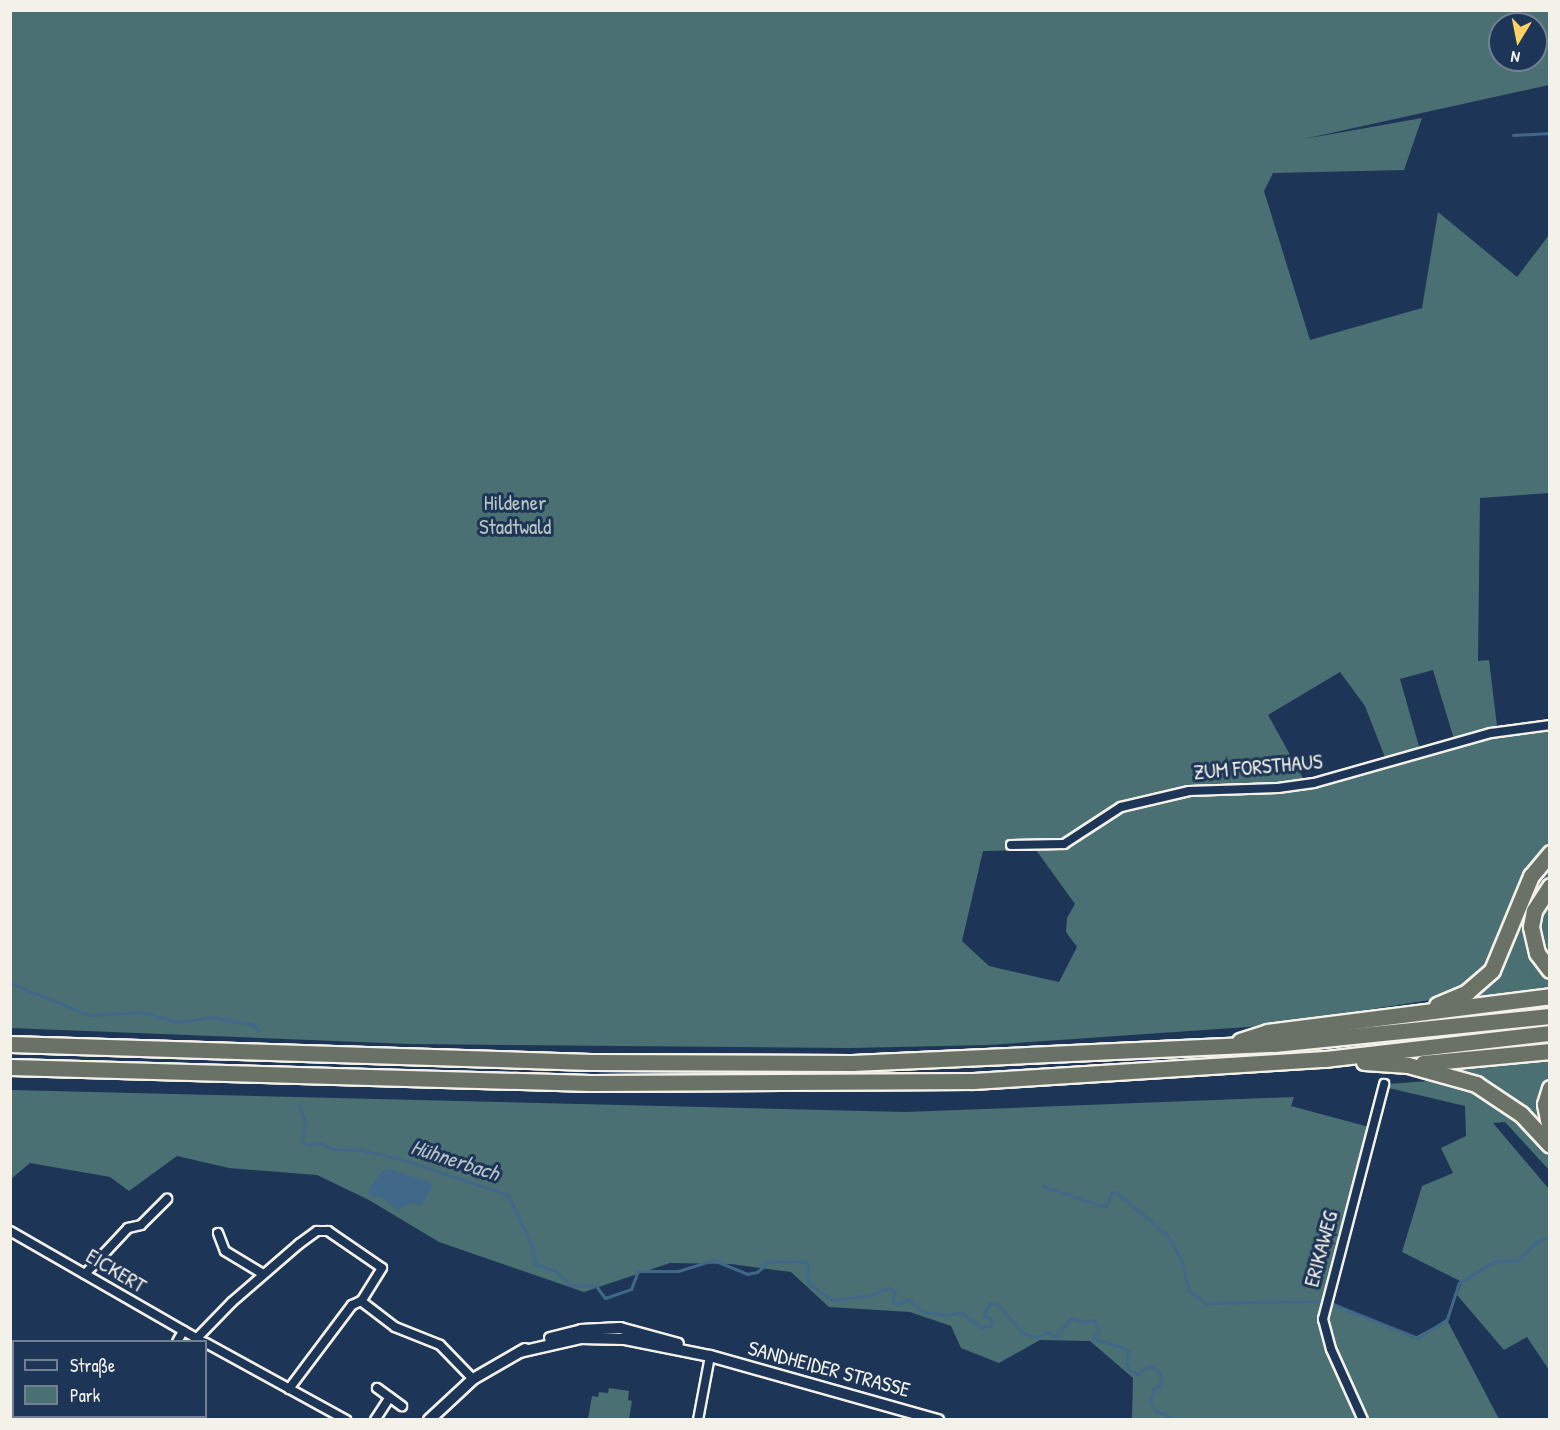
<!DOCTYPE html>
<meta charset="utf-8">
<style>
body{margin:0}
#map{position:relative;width:1560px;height:1430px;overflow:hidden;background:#1d3557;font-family:"Patrick Hand",sans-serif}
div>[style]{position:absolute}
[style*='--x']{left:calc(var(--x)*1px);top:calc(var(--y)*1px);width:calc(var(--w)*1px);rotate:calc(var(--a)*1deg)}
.green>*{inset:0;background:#4a7073}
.water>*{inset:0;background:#426889}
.stream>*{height:3px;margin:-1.5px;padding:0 1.5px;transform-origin:1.5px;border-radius:1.5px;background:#426889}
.roads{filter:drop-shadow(2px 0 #f4f1e8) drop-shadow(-2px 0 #f4f1e8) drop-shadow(0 2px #f4f1e8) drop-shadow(0 -2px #f4f1e8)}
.minor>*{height:8px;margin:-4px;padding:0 4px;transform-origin:4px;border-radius:4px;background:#1d3557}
.tertiary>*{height:10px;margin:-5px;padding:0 5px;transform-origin:5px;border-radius:5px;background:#1d3557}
.motorway>*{height:15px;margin:-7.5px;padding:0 7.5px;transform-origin:7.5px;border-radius:7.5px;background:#6a7166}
span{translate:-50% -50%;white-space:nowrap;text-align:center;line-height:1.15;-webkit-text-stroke:6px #1d3557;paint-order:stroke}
.park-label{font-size:21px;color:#b8c4bf}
.street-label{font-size:21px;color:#f4f1e8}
.water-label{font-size:22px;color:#b6c1c7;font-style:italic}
.frame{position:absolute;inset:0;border:12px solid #f4f1e8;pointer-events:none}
.legend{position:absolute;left:12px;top:1340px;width:195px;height:78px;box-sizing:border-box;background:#1d3557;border:2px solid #738091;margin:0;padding:8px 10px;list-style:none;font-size:18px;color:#f4f1e8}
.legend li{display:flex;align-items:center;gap:12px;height:30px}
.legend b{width:30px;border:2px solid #738091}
.north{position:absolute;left:1488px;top:12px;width:60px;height:60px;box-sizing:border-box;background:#1d3557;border:2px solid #738091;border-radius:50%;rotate:190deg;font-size:16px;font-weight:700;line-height:24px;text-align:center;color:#f4f1e8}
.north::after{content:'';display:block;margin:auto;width:21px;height:27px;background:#ffd166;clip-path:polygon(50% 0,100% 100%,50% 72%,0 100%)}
</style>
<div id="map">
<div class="green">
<div style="clip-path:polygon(evenodd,11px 11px,1549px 11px,1549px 85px,1304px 139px,1422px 118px,1404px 170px,1273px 173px,1264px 191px,1310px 340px,1422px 308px,1438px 212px,1517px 277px,1549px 235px,1549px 493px,1480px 498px,1478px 661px,1489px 660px,1497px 726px,1454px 739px,1433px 670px,1400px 679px,1420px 750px,1386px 760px,1365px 706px,1340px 672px,1268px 715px,1304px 780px,1316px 789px,1498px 734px,1549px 729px,1549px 843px,1531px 863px,1499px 941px,1479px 978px,1450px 997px,1262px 1026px,989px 1045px,850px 1048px,409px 1044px,11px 1028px,11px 11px,1500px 24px,1536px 24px,1536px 60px,1500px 60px,1500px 24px,11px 11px,1036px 850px,1075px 904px,1067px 918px,1066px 932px,1077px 947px,1059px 982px,989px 966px,962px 941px,983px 851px,1036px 850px)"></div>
<div style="clip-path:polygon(1549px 859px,1549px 875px,1531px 909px,1549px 976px,1549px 993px,1447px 1006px,1472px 993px)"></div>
<div style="clip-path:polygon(1549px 896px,1549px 959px,1539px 935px,1543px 910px)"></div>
<div style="clip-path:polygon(1549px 1060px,1549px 1077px,1543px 1083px,1538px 1105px,1545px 1130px,1506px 1094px,1473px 1077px,1444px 1069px)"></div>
<div style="clip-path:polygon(1428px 1081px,1475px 1093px,1518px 1123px,1549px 1157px,1549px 1170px,1505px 1122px,1493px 1123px,1549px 1189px,1549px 1370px,1527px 1337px,1504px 1350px,1457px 1295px,1462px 1282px,1402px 1252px,1422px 1186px,1453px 1173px,1441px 1148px,1466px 1136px,1465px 1106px,1376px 1085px)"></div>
<div style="clip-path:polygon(11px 1090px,905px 1112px,1294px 1097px,1291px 1106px,1369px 1127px,1320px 1314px,1320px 1330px,1359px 1419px,1132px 1419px,1133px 1378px,1090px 1341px,1040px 1340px,999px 1363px,961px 1348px,951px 1326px,910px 1312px,829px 1307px,791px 1272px,731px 1264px,670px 1263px,584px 1292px,439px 1242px,369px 1200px,317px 1175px,229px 1168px,177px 1156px,129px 1191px,110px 1177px,30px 1163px,11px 1179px)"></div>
<div style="clip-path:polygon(1329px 1301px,1413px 1338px,1447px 1320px,1499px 1419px,1366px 1419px,1327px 1331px)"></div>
<div style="clip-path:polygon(609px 1388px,629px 1391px,628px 1400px,632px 1401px,629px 1419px,588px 1419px,592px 1396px,598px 1397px,599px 1392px,608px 1393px)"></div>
</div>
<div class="water">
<div style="clip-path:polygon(389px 1169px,430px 1182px,433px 1186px,421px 1206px,409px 1203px,398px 1211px,384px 1199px,369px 1195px,369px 1189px,382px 1171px)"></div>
</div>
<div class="stream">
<div style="--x:1513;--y:135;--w:37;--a:-3"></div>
<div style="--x:10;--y:983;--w:85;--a:22.1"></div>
<div style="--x:89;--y:1015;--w:53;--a:-3.2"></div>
<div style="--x:142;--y:1012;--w:36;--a:16"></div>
<div style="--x:177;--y:1022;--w:34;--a:-8"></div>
<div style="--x:211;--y:1017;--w:44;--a:10.5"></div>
<div style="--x:254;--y:1025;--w:7;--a:45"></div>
<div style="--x:299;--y:1104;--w:19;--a:72"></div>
<div style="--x:305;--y:1122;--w:19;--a:99"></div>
<div style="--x:302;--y:1141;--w:7;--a:34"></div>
<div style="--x:308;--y:1145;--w:12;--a:-9"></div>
<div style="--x:320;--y:1143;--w:13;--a:27"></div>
<div style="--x:332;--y:1149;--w:29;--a:2"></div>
<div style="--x:361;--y:1150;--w:41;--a:12.7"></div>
<div style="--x:401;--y:1159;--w:113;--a:18.6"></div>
<div style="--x:508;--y:1195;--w:55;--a:64.4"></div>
<div style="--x:532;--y:1245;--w:19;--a:81"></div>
<div style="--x:535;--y:1264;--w:22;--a:18"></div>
<div style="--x:556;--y:1271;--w:20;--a:45"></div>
<div style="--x:570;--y:1285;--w:26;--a:2"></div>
<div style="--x:596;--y:1286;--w:15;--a:53"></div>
<div style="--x:605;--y:1298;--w:28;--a:-19"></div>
<div style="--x:631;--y:1289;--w:19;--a:-69"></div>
<div style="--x:638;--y:1271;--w:40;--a:0"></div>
<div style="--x:678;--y:1271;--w:37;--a:-17"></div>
<div style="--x:713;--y:1260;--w:37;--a:22"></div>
<div style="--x:747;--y:1274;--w:10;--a:-11"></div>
<div style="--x:757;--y:1272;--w:16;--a:-40"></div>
<div style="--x:769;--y:1262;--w:29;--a:-2"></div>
<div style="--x:798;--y:1261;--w:9;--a:13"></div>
<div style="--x:807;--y:1263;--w:20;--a:87"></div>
<div style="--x:808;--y:1283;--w:29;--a:35"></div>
<div style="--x:832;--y:1300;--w:40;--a:-7.1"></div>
<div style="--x:872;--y:1295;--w:18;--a:-22"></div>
<div style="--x:889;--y:1288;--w:7;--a:27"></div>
<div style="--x:895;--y:1291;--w:10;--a:101"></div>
<div style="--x:893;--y:1301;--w:5;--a:37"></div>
<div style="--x:897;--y:1304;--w:13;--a:-23"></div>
<div style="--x:909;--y:1299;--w:19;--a:43"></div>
<div style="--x:923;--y:1312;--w:25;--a:7"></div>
<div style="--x:948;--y:1315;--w:12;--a:-14"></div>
<div style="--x:960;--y:1312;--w:26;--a:36"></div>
<div style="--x:981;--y:1327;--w:9;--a:-6"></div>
<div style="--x:990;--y:1326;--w:6;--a:-59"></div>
<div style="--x:993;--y:1321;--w:11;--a:-146"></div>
<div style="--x:984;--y:1315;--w:13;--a:-67"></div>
<div style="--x:989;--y:1303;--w:8;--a:7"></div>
<div style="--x:997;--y:1304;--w:39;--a:48"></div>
<div style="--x:1023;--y:1333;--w:15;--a:16"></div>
<div style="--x:1037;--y:1337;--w:12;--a:-24"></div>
<div style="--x:1048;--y:1332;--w:9;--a:27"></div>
<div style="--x:1056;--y:1336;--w:23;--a:-50"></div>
<div style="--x:1071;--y:1318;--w:12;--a:20"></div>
<div style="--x:1082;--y:1322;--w:12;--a:-9"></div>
<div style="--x:1094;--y:1320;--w:12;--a:66"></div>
<div style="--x:1099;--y:1331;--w:9;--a:131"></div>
<div style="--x:1093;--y:1338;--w:33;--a:18"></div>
<div style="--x:1124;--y:1348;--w:6;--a:39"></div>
<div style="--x:1129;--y:1352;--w:11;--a:105"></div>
<div style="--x:1126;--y:1363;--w:7;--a:63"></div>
<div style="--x:1129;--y:1369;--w:9;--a:32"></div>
<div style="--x:1137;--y:1374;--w:15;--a:-32"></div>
<div style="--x:1150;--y:1366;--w:12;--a:35"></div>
<div style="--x:1160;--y:1373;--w:12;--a:85"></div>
<div style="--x:1161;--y:1385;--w:8;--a:157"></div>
<div style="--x:1154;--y:1388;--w:15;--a:106"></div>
<div style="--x:1150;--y:1402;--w:9;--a:58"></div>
<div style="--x:1155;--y:1410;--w:24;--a:24"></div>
<div style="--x:1043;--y:1186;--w:59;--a:18.7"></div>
<div style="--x:1099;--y:1205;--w:7;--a:8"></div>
<div style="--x:1106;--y:1206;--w:15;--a:-67"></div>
<div style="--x:1112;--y:1192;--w:4;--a:0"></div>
<div style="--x:1116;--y:1192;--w:68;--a:40.2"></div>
<div style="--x:1168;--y:1236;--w:26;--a:61"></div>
<div style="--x:1181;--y:1259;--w:33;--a:76"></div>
<div style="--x:1189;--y:1291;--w:21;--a:35"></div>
<div style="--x:1206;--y:1303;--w:115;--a:-1"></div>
<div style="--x:1330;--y:1303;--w:95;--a:21.7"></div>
<div style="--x:1418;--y:1338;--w:35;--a:-33"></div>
<div style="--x:1447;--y:1319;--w:38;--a:-72"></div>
<div style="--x:1459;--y:1283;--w:42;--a:-31.4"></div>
<div style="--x:1495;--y:1261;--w:23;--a:-2"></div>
<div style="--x:1518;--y:1260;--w:27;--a:-45"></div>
<div style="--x:1537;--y:1241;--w:14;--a:-17"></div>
</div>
<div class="roads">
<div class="minor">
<div style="--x:1011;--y:845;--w:53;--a:-1.1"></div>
<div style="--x:1064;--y:844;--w:68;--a:-33"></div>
<div style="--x:1121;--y:807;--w:70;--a:-13.2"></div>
<div style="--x:1189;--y:791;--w:89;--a:-1.9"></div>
<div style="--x:1278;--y:788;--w:36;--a:-8"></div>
<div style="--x:1314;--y:783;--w:184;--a:-15.8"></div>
<div style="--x:1491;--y:733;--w:60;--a:-7.7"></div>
<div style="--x:10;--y:1231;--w:223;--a:29.9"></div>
<div style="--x:218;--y:1233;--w:19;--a:69"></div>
<div style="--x:225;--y:1251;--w:44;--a:31.2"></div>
<div style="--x:85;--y:1274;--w:63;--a:-46.9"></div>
<div style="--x:128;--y:1228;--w:13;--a:-13"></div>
<div style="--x:141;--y:1225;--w:37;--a:-45"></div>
<div style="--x:361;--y:1301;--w:43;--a:37.4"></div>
<div style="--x:395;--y:1327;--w:48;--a:21.8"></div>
<div style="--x:440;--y:1345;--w:47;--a:45.9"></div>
<div style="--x:197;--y:1338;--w:50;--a:-45.8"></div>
<div style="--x:232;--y:1302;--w:89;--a:-40.9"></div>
<div style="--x:299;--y:1244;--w:22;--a:-36"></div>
<div style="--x:317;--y:1231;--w:11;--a:0"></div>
<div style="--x:328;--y:1231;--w:65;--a:34.4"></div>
<div style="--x:382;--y:1268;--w:39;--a:122"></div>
<div style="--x:361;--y:1301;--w:10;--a:156"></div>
<div style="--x:352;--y:1305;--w:105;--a:126.9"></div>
<div style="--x:177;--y:1342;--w:13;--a:-61"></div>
<div style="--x:206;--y:1343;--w:160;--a:28.8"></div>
<div style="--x:10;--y:1385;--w:4;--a:14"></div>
<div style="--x:377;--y:1388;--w:31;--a:36"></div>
<div style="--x:176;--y:1416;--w:7;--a:34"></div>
<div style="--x:164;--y:1420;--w:4;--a:-76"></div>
<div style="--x:375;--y:1420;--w:27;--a:-57"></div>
<div style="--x:698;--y:1420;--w:65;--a:-79.4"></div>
<div style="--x:1363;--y:1420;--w:78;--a:-114.3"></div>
<div style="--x:1331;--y:1349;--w:31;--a:-105"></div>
<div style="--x:1323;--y:1319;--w:243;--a:-75.4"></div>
</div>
<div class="tertiary">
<div style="--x:550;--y:1338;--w:32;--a:-14"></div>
<div style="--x:581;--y:1330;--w:39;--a:-3"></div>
<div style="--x:620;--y:1328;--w:60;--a:15.4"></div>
<div style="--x:520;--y:1352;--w:63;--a:-12.9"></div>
<div style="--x:581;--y:1338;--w:44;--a:1.3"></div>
<div style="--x:625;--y:1339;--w:87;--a:11.3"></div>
<div style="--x:710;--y:1356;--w:237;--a:15.7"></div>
<div style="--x:429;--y:1420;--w:60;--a:-43"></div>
<div style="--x:473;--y:1379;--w:60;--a:-30"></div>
</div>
<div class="motorway">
<div style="--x:1550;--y:886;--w:30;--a:123"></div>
<div style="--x:1534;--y:911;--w:16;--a:101"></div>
<div style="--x:1531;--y:927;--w:27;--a:77"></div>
<div style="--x:1537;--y:953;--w:21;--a:53"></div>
<div style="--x:1437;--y:1005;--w:33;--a:-23"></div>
<div style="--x:1467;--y:992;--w:33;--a:-41"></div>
<div style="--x:1492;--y:970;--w:102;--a:-67.5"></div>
<div style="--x:1531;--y:876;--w:30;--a:-50"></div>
<div style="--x:1240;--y:1041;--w:28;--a:-18"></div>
<div style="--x:1267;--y:1032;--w:285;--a:-7.2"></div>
<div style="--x:10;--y:1044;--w:581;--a:1.77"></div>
<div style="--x:591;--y:1062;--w:261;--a:0.2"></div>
<div style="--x:852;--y:1063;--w:422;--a:-2.6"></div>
<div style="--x:1274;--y:1044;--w:277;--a:-5.8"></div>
<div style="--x:1364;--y:1062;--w:44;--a:3.9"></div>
<div style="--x:1408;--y:1065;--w:71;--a:15.6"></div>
<div style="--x:1476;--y:1084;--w:54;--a:33.7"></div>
<div style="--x:1521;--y:1114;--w:42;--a:46.9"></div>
<div style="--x:1423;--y:1063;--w:128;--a:-5.4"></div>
<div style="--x:10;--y:1067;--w:581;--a:1.58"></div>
<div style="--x:591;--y:1083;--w:382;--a:-0.3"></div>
<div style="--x:973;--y:1081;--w:353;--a:-3.6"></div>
<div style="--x:1325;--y:1059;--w:226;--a:-6.6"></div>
<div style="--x:1550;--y:1088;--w:17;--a:107"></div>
<div style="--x:1545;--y:1104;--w:25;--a:79"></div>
</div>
</div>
<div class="park-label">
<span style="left:515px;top:515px">Hildener<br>Stadtwald</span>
</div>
<div class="street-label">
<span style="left:1258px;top:767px;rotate:-5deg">ZUM FORSTHAUS</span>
<span style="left:1321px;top:1249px;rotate:-75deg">ERIKAWEG</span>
<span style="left:116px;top:1271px;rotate:31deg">EICKERT</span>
<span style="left:829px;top:1369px;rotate:15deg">SANDHEIDER STRASSE</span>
</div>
<div class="water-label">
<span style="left:455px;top:1160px;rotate:18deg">Hühnerbach</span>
</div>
<div class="frame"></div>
<ul class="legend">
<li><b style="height:8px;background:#1d3557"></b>Straße</li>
<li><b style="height:16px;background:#4a7073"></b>Park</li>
</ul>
<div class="north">N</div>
</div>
